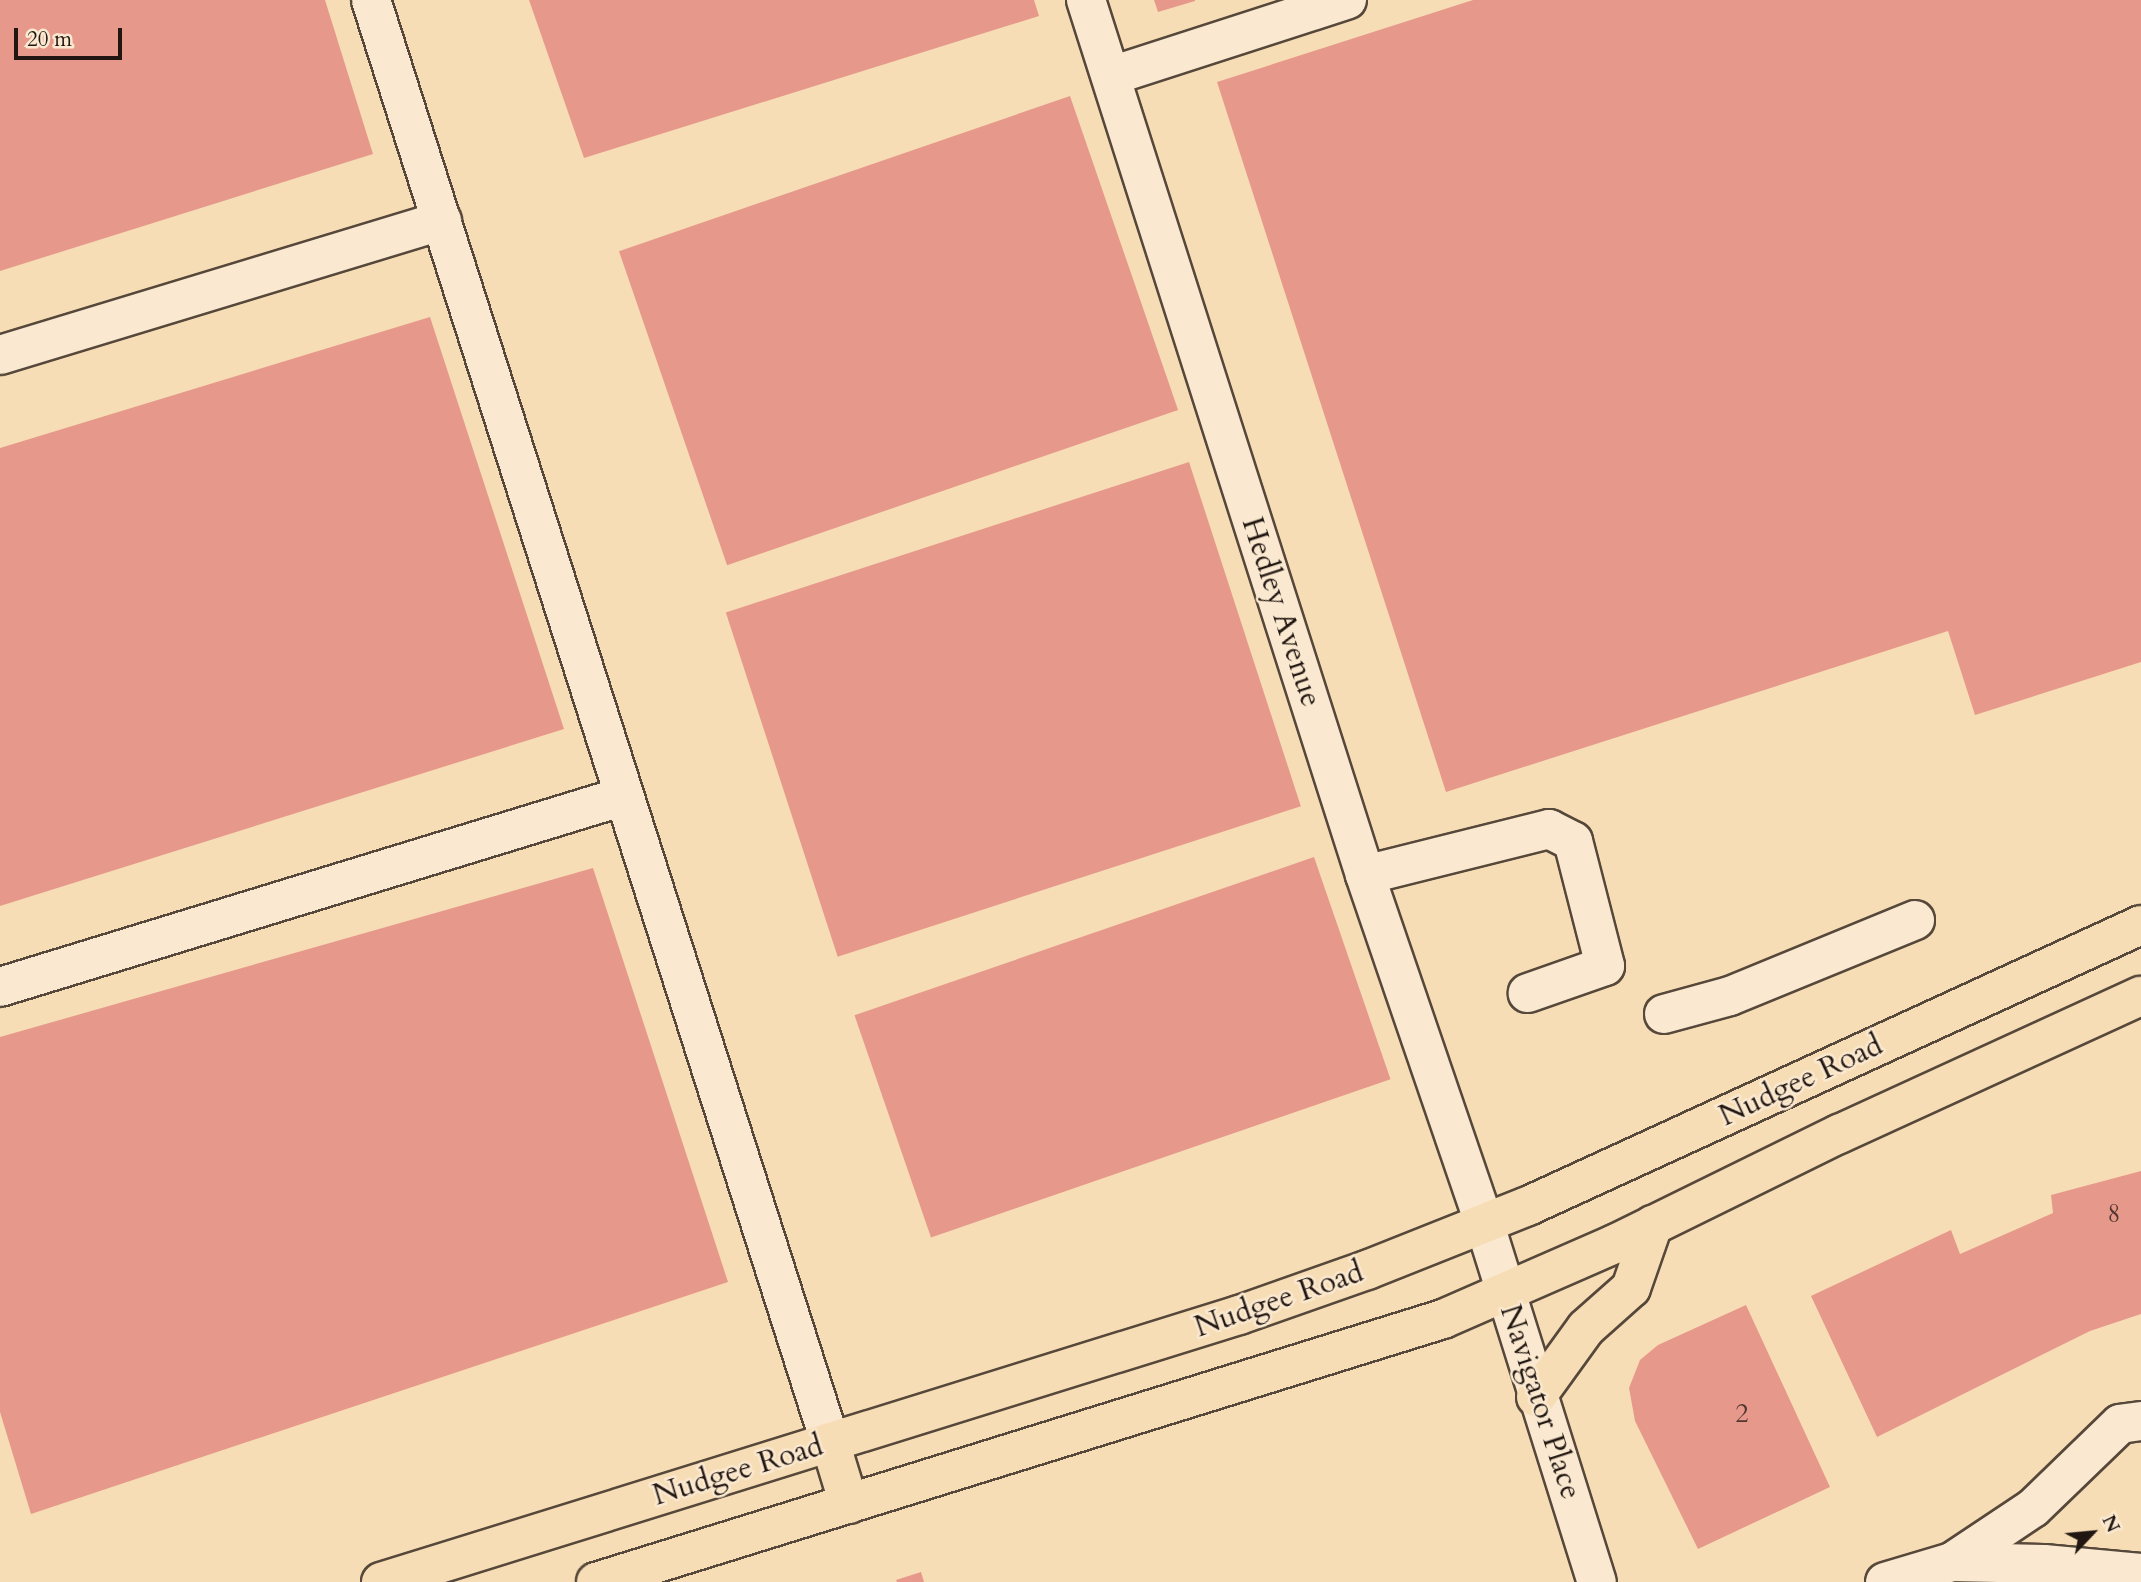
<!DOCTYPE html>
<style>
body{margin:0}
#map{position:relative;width:2141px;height:1582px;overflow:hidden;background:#f7ddb6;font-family:Cardo,serif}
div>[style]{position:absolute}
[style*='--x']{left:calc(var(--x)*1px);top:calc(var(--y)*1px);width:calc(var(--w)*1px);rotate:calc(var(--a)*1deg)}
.building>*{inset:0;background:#e6998b;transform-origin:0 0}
.roads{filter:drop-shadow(2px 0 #56483a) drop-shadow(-2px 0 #56483a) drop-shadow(0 2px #56483a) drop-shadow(0 -2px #56483a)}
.minor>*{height:38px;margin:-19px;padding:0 19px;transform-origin:19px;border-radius:19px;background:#fae9d0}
.major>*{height:38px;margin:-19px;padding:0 19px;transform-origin:19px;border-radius:19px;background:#f7ddb6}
span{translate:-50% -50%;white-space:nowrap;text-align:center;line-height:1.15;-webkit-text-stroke:5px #fae9d0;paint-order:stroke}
.number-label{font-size:26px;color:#523730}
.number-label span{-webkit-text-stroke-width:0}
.street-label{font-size:30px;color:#211611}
.north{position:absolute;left:2057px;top:1498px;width:70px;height:70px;-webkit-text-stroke:5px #fae9d0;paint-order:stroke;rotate:64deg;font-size:19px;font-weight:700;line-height:28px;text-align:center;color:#211611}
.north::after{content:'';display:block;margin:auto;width:24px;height:32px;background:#211611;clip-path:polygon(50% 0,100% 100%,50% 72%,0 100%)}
.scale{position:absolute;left:14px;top:28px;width:108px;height:32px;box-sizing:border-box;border:4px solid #211611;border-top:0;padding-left:9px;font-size:21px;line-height:24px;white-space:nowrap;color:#211611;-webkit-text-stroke:5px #fae9d0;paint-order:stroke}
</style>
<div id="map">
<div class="building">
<div style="clip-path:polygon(0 0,325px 0,373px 154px,0 271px)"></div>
<div style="clip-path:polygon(529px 0,1034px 0,1039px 16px,584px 158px)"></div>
<div style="clip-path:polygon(1154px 0,1195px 0,1195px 1px,1158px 12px)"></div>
<div style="clip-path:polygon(1473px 0,2141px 0,2141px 662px,1975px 715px,1948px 631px,1446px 792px,1217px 82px)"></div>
<div style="left:1070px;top:96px;width:332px;height:477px;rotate:71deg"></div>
<div style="clip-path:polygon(430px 317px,564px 729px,0 906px,0 448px)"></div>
<div style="left:1189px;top:462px;width:362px;height:487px;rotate:72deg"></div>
<div style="left:1314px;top:857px;width:235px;height:486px;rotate:71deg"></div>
<div style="clip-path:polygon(593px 868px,728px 1282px,31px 1514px,0 1412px,0 1037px)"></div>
<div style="clip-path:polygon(2141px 1171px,2141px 1314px,2090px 1331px,1877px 1437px,1811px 1296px,1951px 1230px,1960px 1254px,2053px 1213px,2051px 1195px)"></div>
<div style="clip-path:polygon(1746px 1305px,1830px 1487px,1698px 1549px,1635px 1421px,1629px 1388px,1640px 1360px,1658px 1345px)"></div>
<div style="clip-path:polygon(921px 1572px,924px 1582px,897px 1582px,896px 1580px)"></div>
</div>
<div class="roads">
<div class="minor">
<div style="--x:371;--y:0;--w:1513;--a:72.34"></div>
<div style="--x:1086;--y:0;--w:918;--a:72.31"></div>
<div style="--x:1365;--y:875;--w:367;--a:71.1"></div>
<div style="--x:1484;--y:1222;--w:377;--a:72.6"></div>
<div style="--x:1111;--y:76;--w:248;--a:-17.9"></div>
<div style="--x:0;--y:355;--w:462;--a:-16.9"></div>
<div style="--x:1365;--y:875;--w:190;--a:-14"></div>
<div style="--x:1549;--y:829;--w:27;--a:27"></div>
<div style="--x:1573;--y:841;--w:129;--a:75.6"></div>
<div style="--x:1605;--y:966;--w:82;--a:160.7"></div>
<div style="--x:0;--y:987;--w:653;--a:-17.02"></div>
<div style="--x:1664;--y:1014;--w:68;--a:-15.3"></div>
<div style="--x:1730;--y:996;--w:200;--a:-22.3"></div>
<div style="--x:2141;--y:1421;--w:21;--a:172"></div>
<div style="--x:2120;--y:1424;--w:121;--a:136"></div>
<div style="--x:2033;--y:1508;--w:97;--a:146.3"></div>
<div style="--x:1952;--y:1562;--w:92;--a:1.2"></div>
<div style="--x:2044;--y:1564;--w:97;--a:5.3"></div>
<div style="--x:1885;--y:1582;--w:70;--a:-16.6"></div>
</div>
<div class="major">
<div style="--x:1536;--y:1397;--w:85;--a:-54.1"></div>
<div style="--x:1586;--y:1328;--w:60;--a:-41.6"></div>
<div style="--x:1631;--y:1288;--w:67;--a:-70.8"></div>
<div style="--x:830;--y:1442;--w:65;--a:73"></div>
<div style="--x:381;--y:1582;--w:899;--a:-17.29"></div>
<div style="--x:1239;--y:1315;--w:136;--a:-19.4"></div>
<div style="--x:1367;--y:1270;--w:173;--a:-21.7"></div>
<div style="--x:1528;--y:1206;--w:674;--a:-24.63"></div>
<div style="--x:596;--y:1582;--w:887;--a:-17.25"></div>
<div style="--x:1443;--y:1319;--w:188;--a:-23.6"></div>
<div style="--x:1615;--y:1244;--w:250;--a:-26.2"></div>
<div style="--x:1839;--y:1134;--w:332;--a:-24.6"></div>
</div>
</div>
<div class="number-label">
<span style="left:2114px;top:1214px">8</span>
<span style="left:1742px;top:1414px">2</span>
</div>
<div class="street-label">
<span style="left:1281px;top:612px;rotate:72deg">Hedley Avenue</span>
<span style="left:1801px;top:1081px;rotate:-25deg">Nudgee Road</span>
<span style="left:1279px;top:1300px;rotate:-19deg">Nudgee Road</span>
<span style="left:1540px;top:1402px;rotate:72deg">Navigator Place</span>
<span style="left:738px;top:1471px;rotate:-17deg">Nudgee Road</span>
</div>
<div class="north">N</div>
<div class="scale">20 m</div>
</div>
